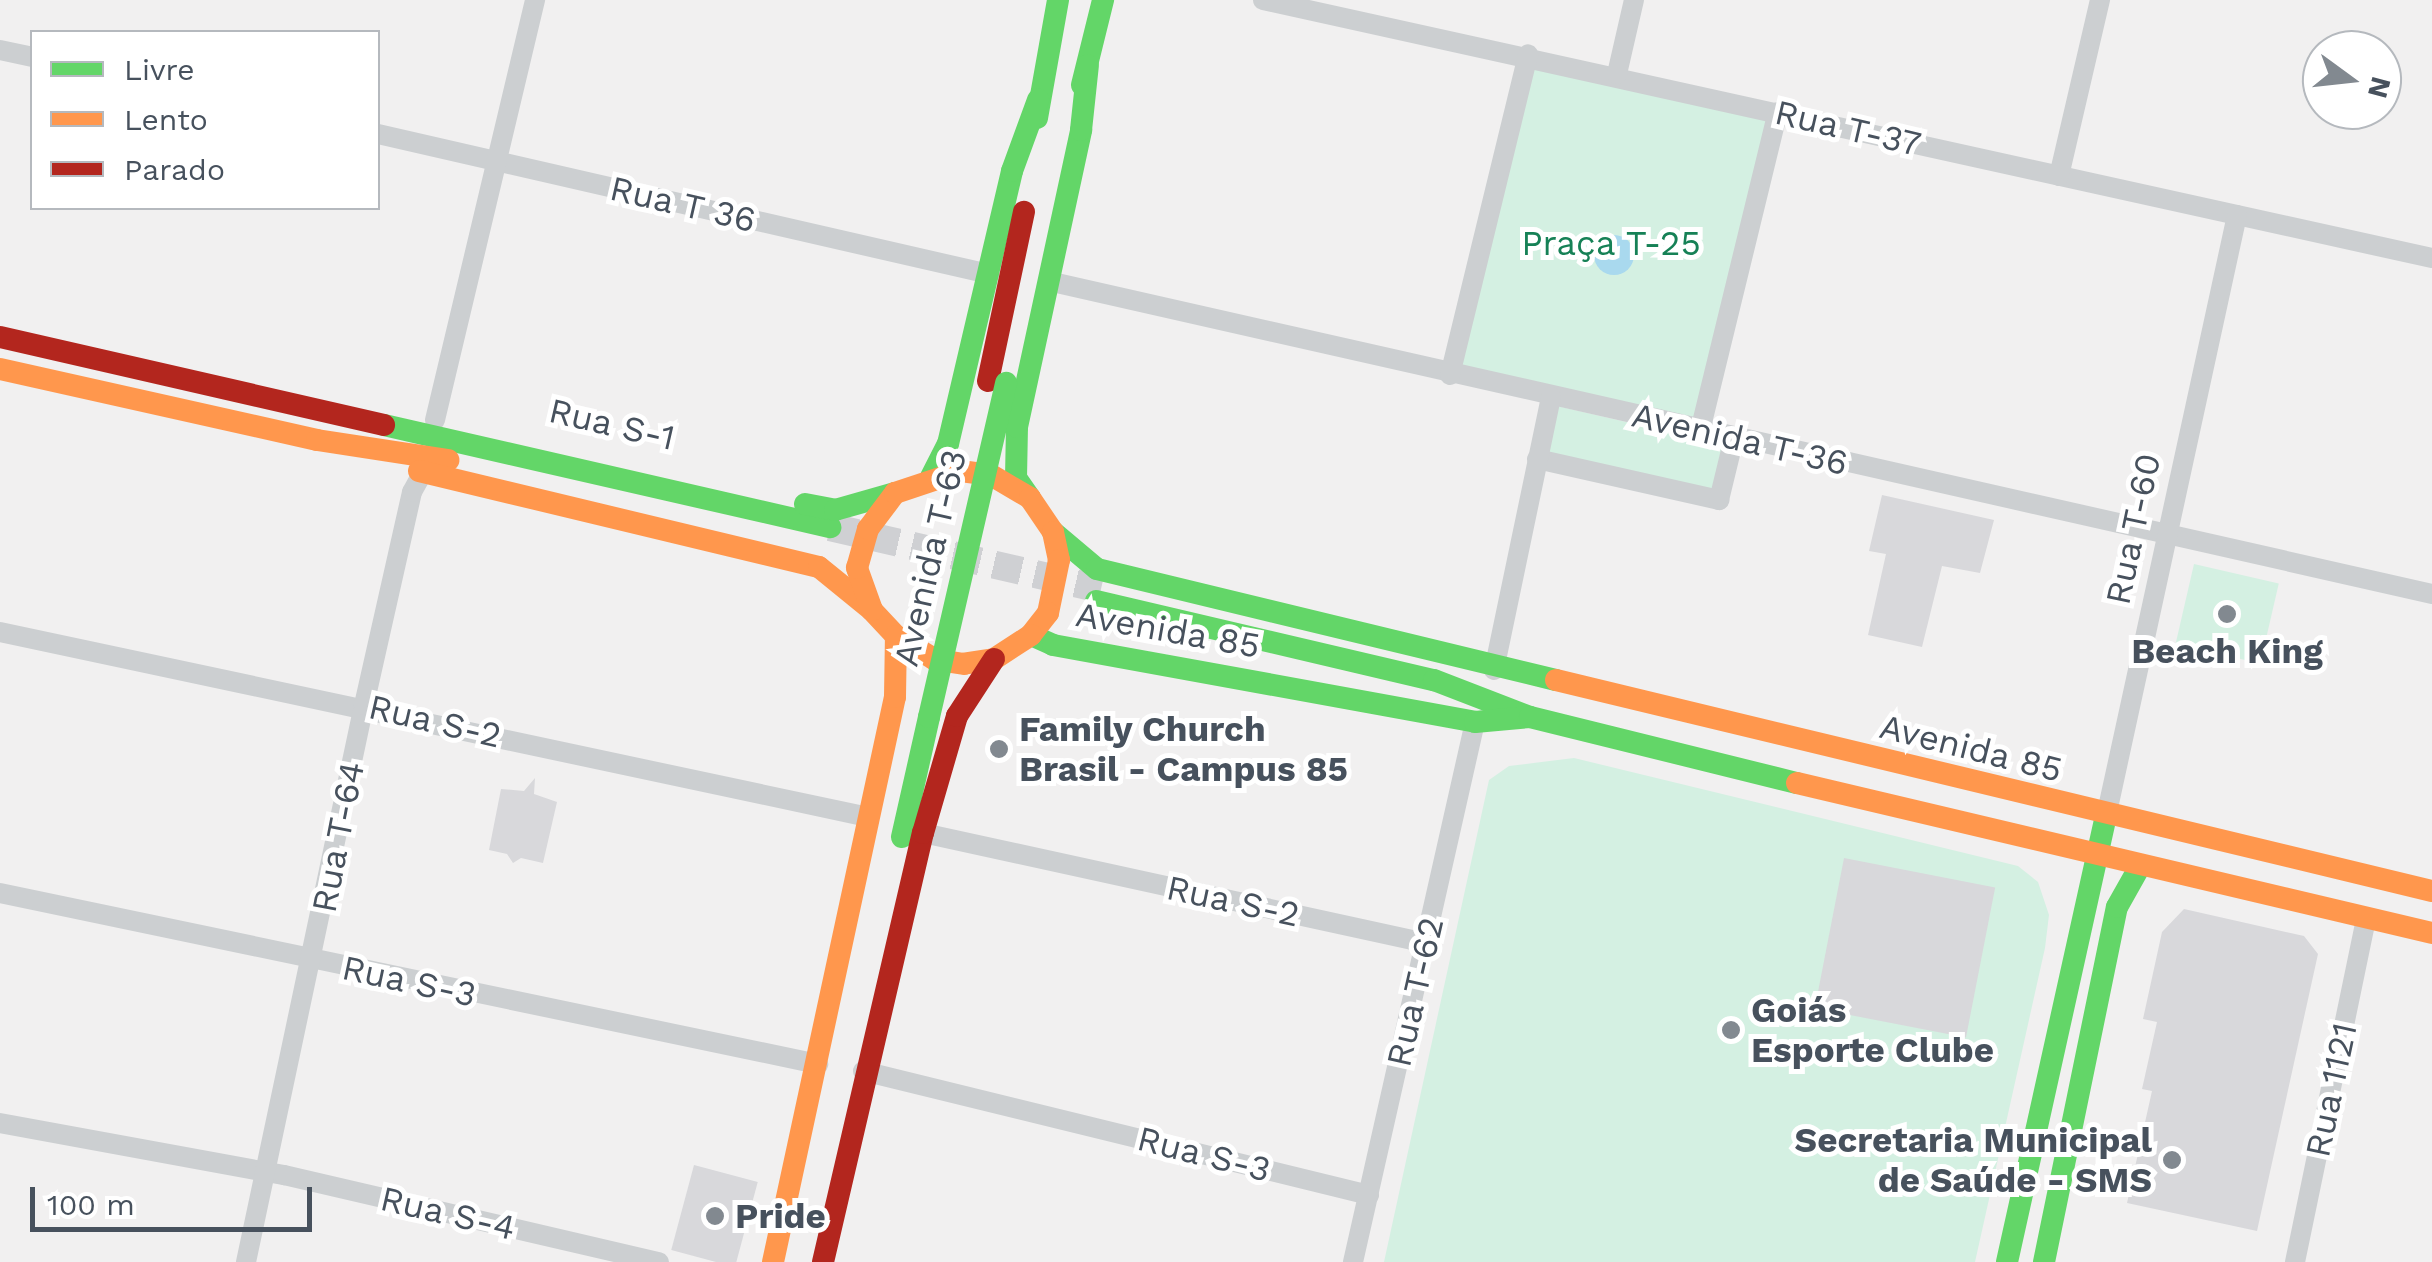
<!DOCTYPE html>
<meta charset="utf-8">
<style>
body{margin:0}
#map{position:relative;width:2432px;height:1262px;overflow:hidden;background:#f1f0f0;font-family:"Work Sans",sans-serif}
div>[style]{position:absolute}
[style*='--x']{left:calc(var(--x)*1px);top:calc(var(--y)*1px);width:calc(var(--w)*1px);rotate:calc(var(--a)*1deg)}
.green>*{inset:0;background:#d4f0e2;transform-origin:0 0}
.water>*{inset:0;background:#a9d9ee}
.round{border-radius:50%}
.building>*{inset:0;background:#d8d8db;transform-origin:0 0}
.secondary-tunnel>*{height:28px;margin-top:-14px;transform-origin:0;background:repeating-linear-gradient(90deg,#cfd0d3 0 28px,transparent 0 42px)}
.street>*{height:20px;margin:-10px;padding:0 10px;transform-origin:10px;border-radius:10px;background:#cccfd1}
.fast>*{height:22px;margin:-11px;padding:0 11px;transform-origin:11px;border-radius:11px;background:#63d668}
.slow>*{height:22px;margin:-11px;padding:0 11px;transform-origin:11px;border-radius:11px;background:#ff974d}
.jam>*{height:22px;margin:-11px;padding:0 11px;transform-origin:11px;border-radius:11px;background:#b3261e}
.fast-bridge>*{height:22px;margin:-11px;padding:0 11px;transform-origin:11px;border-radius:11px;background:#63d668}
.dots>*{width:28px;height:28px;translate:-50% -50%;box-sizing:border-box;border:5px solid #fff;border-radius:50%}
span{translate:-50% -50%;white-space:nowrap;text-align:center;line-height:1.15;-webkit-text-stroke:10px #fff;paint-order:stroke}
.street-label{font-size:35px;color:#47515d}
.park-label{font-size:35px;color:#168156}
.poi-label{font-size:35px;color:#47515d;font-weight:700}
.left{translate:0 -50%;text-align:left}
.right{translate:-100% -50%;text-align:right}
.legend{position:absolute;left:30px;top:30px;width:350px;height:180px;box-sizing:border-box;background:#fff;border:2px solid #b5b9be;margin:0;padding:12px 18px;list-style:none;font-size:30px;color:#47515d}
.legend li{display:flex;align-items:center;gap:20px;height:50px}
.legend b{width:50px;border:2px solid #b5b9be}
.north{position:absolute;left:2302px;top:30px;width:100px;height:100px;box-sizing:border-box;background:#fff;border:2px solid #b5b9be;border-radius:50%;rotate:105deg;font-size:28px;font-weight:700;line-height:40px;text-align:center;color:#47515d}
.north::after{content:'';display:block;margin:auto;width:35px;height:45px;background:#828990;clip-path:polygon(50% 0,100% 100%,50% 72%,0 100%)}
.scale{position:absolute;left:30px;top:1187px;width:282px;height:45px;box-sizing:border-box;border:5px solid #47515d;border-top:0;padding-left:12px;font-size:30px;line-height:35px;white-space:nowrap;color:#47515d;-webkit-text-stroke:8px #fff;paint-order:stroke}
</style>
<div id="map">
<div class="green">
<div style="left:1530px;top:58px;width:251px;height:324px;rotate:13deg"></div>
<div style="left:1557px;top:406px;width:171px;height:49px;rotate:13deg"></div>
<div style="left:2194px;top:564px;width:87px;height:82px;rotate:13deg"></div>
<div style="clip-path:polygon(1574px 758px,2018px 866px,2038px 882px,2049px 915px,2045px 948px,1975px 1262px,1384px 1262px,1489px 780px,1509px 766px)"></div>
</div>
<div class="water">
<div class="round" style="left:1594px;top:235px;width:40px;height:40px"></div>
</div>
<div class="building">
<div style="clip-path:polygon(1882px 495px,1994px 520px,1980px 573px,1942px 566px,1922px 647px,1868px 635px,1886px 554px,1869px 551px)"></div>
<div style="clip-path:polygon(535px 778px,534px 794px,557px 802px,543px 863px,521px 858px,513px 863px,507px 854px,489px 850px,501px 789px,524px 791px)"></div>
<div style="left:1844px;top:858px;width:154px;height:153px;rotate:11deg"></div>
<div style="clip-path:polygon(2184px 909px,2304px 936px,2318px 954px,2257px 1231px,2127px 1203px,2152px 1091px,2142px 1089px,2157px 1022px,2143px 1019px,2162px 932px)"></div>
<div style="left:694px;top:1165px;width:66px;height:88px;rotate:15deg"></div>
</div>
<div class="secondary-tunnel">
<div style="--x:830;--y:527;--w:278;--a:12.9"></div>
</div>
<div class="street">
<div style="--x:1263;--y:0;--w:1197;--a:12.45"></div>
<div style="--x:0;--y:50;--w:33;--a:12"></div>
<div style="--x:1617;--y:74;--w:76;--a:-77.1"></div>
<div style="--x:378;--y:134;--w:627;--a:12.91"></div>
<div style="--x:2059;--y:176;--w:181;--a:-76.9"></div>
<div style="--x:1048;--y:281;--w:1419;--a:12.74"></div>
<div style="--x:1450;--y:375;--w:330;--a:-76.3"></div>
<div style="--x:435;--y:420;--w:432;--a:-76.6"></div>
<div style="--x:1700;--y:431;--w:328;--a:-76.3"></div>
<div style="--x:1537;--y:459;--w:187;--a:12.7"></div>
<div style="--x:1719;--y:500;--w:64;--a:-76.4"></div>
<div style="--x:0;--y:632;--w:887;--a:12.03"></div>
<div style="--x:1494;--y:670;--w:279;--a:-78.2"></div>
<div style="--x:2106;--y:817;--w:616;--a:-77.72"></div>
<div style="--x:923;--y:833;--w:515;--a:12.34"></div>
<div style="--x:0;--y:893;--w:836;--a:11.81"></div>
<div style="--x:863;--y:1071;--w:521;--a:13.77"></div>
<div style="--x:0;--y:1123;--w:289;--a:10.4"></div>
<div style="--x:284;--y:1175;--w:385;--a:13.1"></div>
<div style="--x:246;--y:1262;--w:569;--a:-78.04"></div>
<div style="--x:364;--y:705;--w:218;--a:-77.3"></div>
<div style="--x:412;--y:492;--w:23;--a:-61"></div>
<div style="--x:1353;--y:1262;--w:554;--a:-77.27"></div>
<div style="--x:2295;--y:1262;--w:351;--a:-78.3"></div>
</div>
<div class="fast">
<div style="--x:1082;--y:85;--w:88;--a:-76.1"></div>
<div style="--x:1037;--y:118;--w:120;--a:-79.9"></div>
<div style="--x:384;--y:425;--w:458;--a:12.9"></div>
<div style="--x:931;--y:477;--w:37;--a:-63"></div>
<div style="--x:948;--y:444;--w:280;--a:-76.8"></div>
<div style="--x:1012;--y:171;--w:76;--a:-69.9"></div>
<div style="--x:1030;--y:498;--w:24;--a:-125"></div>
<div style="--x:1016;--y:478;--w:51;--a:-88.9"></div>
<div style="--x:1017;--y:427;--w:304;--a:-77.8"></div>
<div style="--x:1081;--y:130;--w:65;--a:-83.9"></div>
<div style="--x:805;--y:504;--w:31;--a:11"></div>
<div style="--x:835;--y:510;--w:62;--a:-15.8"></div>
<div style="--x:1053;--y:532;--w:57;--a:40.1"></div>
<div style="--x:1097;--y:569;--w:472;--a:13.6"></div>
<div style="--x:1096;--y:601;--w:347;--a:13.2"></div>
<div style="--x:1434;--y:680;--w:103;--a:21.1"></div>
<div style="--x:1031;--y:635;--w:24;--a:24"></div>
<div style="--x:1053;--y:645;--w:429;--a:10.3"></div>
<div style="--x:1475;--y:722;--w:55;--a:-5.2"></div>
<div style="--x:1530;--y:717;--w:275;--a:13.9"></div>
<div style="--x:902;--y:837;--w:123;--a:-77.3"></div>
<div style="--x:2007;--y:1262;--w:456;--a:-77.5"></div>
<div style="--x:2044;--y:1262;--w:362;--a:-78.4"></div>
<div style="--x:2117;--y:907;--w:47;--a:-60.7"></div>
</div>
<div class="slow">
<div style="--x:0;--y:369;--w:325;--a:12.6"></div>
<div style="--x:317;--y:440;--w:133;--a:8.7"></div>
<div style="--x:419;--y:471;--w:411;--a:13.5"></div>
<div style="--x:819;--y:567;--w:68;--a:39.1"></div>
<div style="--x:961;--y:471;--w:30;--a:8"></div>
<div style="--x:991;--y:475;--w:45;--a:30.5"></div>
<div style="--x:1030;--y:498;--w:41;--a:55.9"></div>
<div style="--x:1053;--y:532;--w:29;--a:78"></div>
<div style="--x:1059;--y:560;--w:54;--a:101.7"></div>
<div style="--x:1048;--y:613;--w:28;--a:128"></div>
<div style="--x:1031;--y:635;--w:44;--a:147"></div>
<div style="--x:994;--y:659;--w:30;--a:171"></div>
<div style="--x:964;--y:664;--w:30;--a:-171"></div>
<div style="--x:934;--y:659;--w:44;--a:-148.8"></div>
<div style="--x:896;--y:636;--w:35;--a:-133"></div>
<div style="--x:872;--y:610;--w:45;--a:-109.7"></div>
<div style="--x:857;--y:568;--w:41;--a:-74.2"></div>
<div style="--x:868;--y:529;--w:45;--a:-53.1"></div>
<div style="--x:895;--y:493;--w:70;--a:-18.4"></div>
<div style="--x:1556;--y:680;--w:901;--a:13.54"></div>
<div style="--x:1797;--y:783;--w:652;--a:13.29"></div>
<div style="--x:773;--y:1262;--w:578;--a:-77.82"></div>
<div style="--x:895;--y:697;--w:61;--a:-89.1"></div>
</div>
<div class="jam">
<div style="--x:0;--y:337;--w:394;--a:12.9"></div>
<div style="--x:988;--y:381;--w:173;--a:-78"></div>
<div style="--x:823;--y:1262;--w:441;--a:-76.9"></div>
<div style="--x:923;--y:833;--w:122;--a:-73.8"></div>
<div style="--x:957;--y:716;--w:68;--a:-57"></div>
</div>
<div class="fast-bridge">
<div style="--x:929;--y:717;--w:343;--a:-77"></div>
</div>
<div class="dots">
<div style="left:2227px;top:614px;background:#828990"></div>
<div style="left:999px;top:749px;background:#828990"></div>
<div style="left:1731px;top:1030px;background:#828990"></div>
<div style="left:2172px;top:1160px;background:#828990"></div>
<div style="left:715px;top:1216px;background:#828990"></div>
</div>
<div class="street-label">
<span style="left:1848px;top:128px;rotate:13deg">Rua T-37</span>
<span style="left:683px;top:204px;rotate:13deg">Rua T 36</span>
<span style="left:612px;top:424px;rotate:13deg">Rua S-1</span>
<span style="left:1740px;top:439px;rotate:13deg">Avenida T-36</span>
<span style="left:2133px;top:529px;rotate:-78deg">Rua T-60</span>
<span style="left:930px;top:558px;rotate:-77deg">Avenida T-63</span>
<span style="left:1168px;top:630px;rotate:10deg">Avenida 85</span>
<span style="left:435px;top:721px;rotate:13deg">Rua S-2</span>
<span style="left:1971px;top:748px;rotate:14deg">Avenida 85</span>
<span style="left:338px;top:837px;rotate:-79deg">Rua T-64</span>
<span style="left:1233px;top:901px;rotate:12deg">Rua S-2</span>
<span style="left:409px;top:981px;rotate:12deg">Rua S-3</span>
<span style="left:1415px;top:992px;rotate:-77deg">Rua T-62</span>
<span style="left:2331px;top:1090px;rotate:-78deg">Rua 1121</span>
<span style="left:1204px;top:1154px;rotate:14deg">Rua S-3</span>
<span style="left:448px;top:1213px;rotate:13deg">Rua S-4</span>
</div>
<div class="park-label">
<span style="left:1611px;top:243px">Praça T-25</span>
</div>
<div class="poi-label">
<span style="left:2227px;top:651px">Beach King</span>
<span class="left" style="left:1019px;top:749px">Family Church<br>Brasil - Campus 85</span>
<span class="left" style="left:1751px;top:1030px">Goiás<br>Esporte Clube</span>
<span class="right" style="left:2152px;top:1160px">Secretaria Municipal<br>de Saúde - SMS</span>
<span class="left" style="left:735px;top:1216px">Pride</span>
</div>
<ul class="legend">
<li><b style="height:12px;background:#63d668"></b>Livre</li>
<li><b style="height:12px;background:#ff974d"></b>Lento</li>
<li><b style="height:12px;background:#b3261e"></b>Parado</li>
</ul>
<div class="north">N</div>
<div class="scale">100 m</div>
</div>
